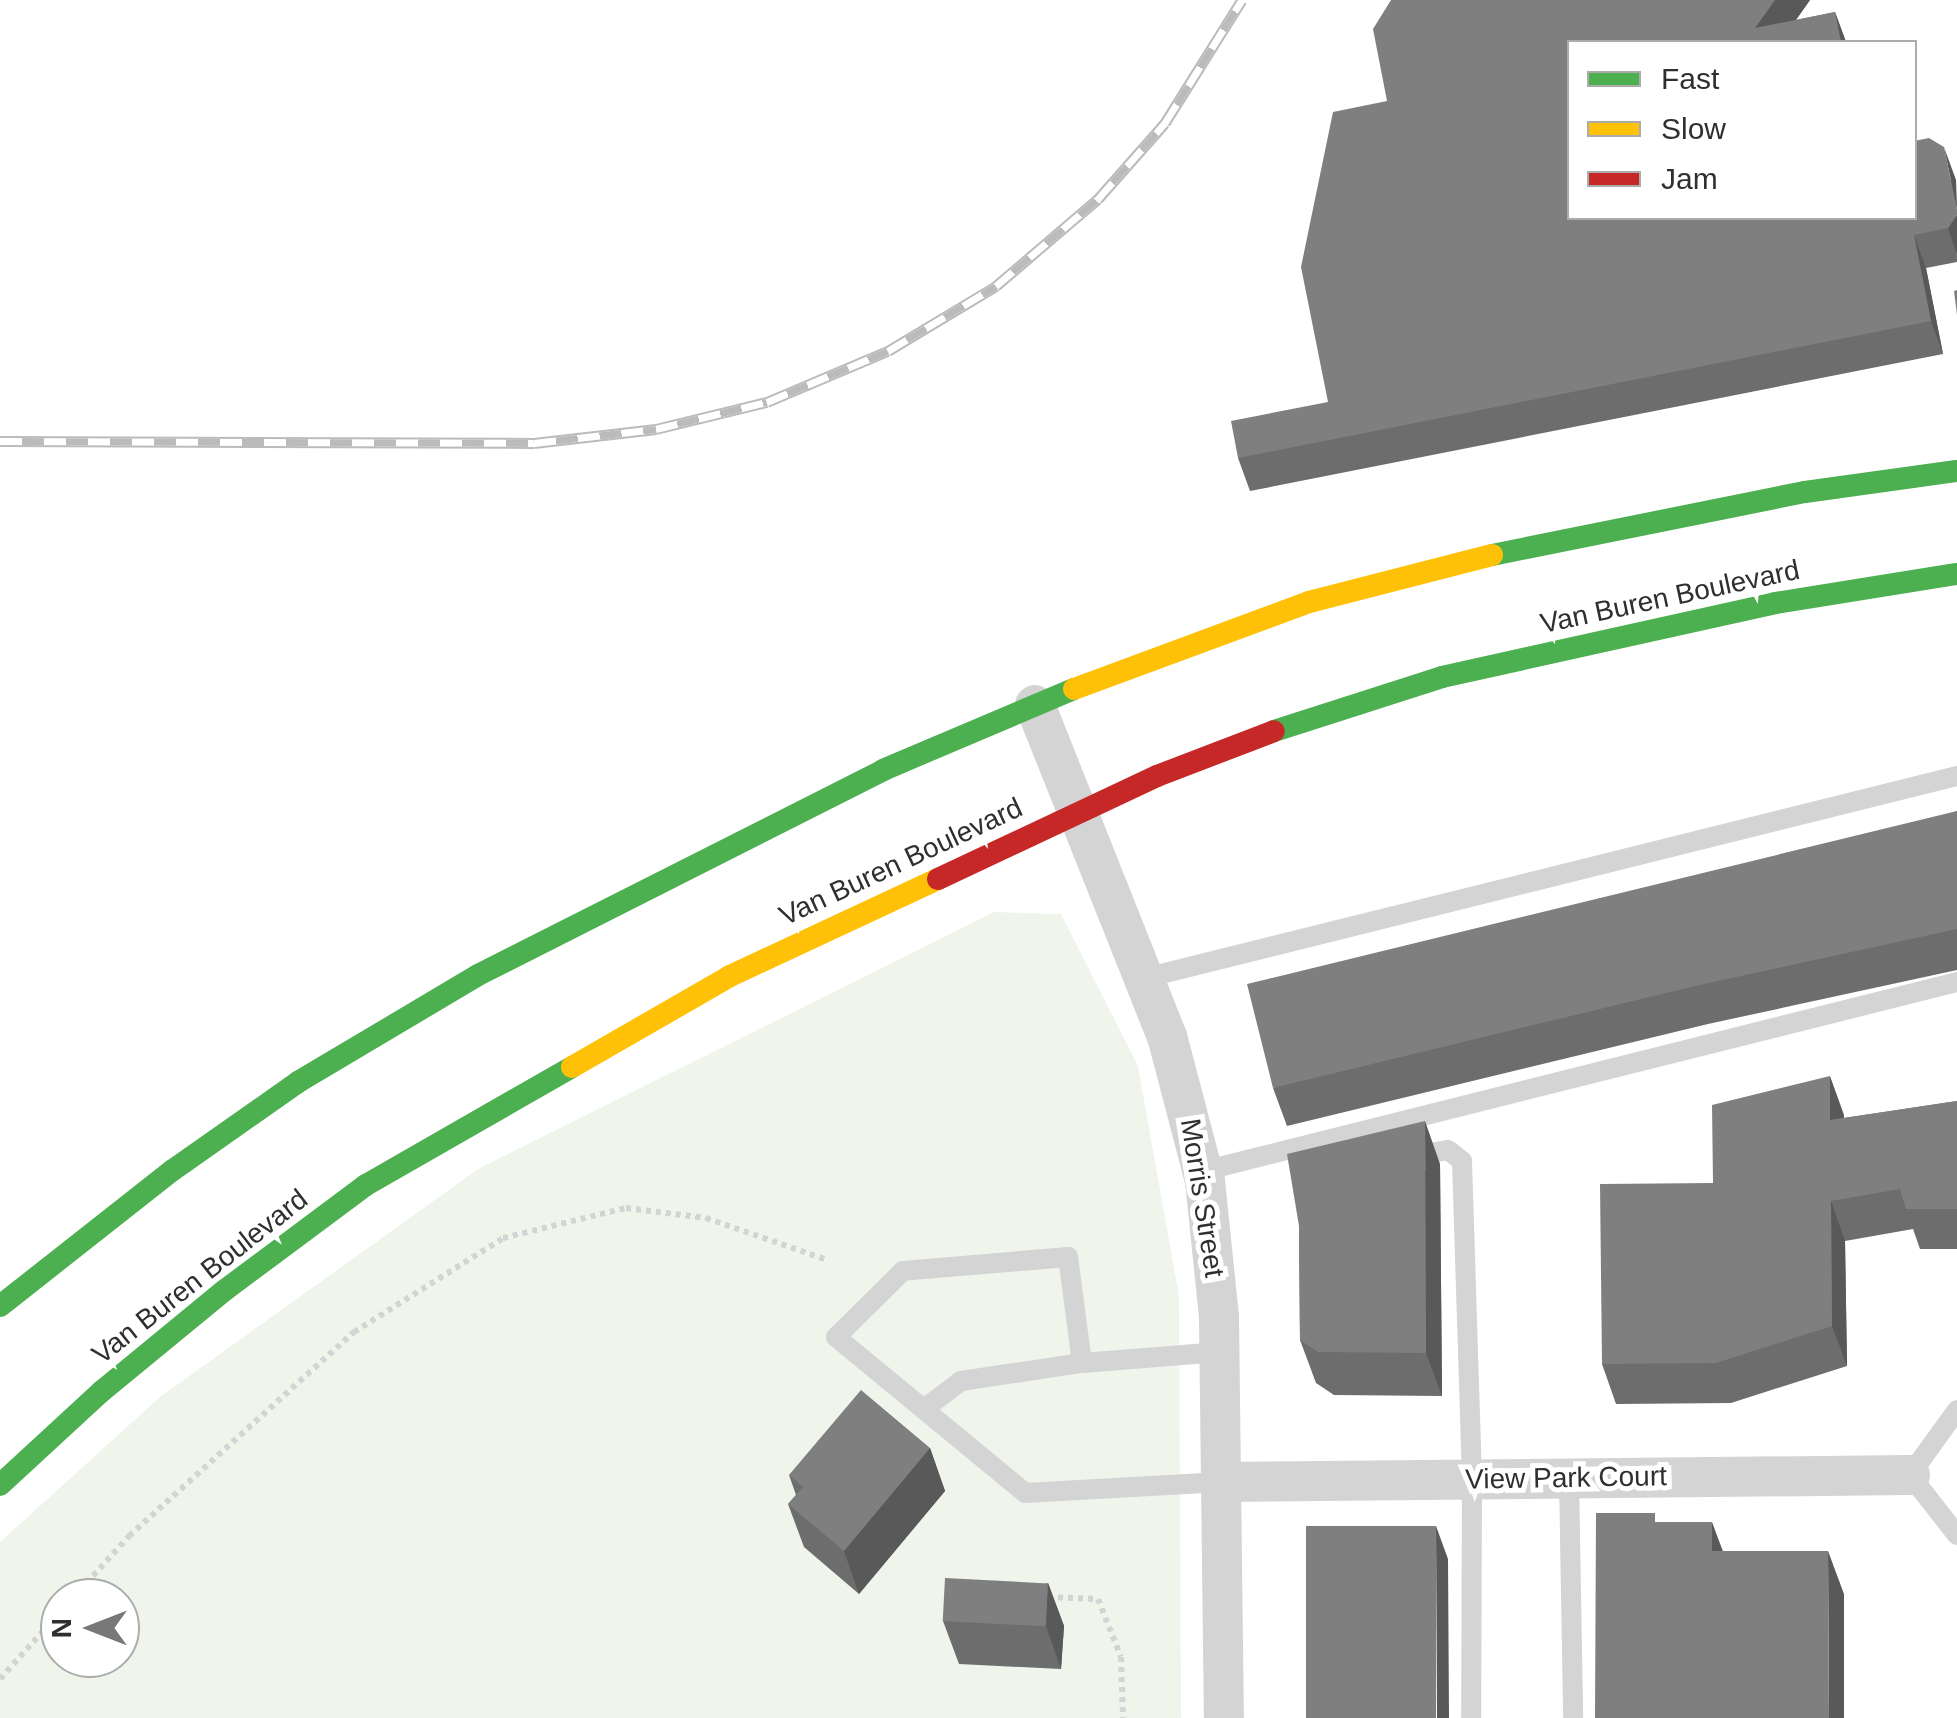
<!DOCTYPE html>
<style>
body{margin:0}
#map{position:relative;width:1957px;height:1718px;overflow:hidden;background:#fff;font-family:Arial,sans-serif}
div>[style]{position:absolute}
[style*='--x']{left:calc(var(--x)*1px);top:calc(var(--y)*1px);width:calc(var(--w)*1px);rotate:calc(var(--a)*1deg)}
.green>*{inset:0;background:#f0f5ec}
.path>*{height:6px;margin-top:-3px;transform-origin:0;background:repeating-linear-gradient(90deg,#d4d4d4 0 5px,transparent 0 10px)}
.lane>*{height:20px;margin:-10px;padding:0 10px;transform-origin:10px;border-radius:10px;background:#d4d4d4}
.street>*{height:40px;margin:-20px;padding:0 20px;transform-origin:20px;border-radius:20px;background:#d4d4d4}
.fast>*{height:22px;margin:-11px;padding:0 11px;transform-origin:11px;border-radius:11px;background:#4caf50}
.slow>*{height:22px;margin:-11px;padding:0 11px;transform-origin:11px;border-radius:11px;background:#ffc107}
.jam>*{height:22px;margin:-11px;padding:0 11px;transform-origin:11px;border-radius:11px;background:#c62828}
.rail>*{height:11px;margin-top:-5.5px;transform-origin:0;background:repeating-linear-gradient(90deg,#fff 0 22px,#bbb 0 44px);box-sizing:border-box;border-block:2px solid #bbb}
.wall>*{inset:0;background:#6d6d6d}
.shaded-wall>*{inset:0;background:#595959}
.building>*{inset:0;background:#7f7f7f;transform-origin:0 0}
span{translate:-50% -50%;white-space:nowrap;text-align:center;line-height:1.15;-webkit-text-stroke:10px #fff;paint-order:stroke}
.street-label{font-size:28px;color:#2f2f2f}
.legend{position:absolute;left:1567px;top:40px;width:350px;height:180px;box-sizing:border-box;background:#fff;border:2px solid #acacac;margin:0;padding:12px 18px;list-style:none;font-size:30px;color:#2f2f2f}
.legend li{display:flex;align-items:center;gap:20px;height:50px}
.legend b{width:50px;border:2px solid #acacac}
.north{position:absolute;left:40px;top:1578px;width:100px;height:100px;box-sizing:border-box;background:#fff;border:2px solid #acacac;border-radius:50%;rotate:270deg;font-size:28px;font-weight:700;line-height:40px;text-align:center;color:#2f2f2f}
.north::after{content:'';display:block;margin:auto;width:35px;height:45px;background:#787878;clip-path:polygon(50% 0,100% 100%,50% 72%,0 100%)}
</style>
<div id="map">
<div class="green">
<div style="clip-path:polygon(evenodd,994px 912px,1061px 914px,1138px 1066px,1179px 1296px,1181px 1718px,0 1718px,0 1542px,160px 1397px,478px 1169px,994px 912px,60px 1598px,120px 1598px,120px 1658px,60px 1658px,60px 1598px)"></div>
</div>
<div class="path">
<div style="--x:1048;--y:1597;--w:50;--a:2.3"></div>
<div style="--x:1098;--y:1599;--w:62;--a:68.4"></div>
<div style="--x:1121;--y:1657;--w:61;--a:88.1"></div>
<div style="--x:73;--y:1598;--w:84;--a:-47.9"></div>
<div style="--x:129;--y:1536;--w:304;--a:-42.2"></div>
<div style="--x:354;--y:1332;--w:176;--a:-32.2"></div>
<div style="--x:503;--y:1238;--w:127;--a:-13.7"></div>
<div style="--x:626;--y:1208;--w:81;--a:7.1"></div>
<div style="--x:706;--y:1218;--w:128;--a:19.1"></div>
<div style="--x:0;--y:1679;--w:90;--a:-48.2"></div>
</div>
<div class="lane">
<div style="--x:1145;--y:978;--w:837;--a:-13.97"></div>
<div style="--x:1411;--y:1156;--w:37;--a:-9"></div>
<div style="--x:1448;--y:1150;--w:18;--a:38"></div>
<div style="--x:1462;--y:1161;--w:318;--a:88.2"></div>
<div style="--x:1472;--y:1479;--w:239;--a:90.2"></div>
<div style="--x:1203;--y:1171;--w:777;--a:-14.07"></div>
<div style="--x:1220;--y:1352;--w:138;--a:175.4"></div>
<div style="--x:1082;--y:1363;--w:107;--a:-97.5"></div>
<div style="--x:1068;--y:1257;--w:166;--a:175.2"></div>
<div style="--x:903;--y:1271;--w:94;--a:135.4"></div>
<div style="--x:836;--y:1337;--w:245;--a:39.5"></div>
<div style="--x:1025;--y:1493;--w:198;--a:-3.2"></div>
<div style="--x:924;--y:1409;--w:46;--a:-37.1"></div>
<div style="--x:961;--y:1381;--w:122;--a:-8.5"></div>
<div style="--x:1957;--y:1410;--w:80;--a:125.9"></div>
<div style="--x:1910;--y:1475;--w:76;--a:51.9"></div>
<div style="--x:1569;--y:1478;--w:240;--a:89"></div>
</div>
<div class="street">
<div style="--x:1035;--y:705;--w:356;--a:68.3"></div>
<div style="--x:1167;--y:1036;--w:150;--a:75.3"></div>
<div style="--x:1205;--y:1181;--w:137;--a:84.1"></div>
<div style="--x:1219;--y:1317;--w:401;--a:89.3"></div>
<div style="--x:1223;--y:1482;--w:687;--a:-0.58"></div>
</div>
<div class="fast">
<div style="--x:1492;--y:555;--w:319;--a:-11.4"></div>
<div style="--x:1805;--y:492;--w:153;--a:-7.9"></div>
<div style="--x:1274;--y:731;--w:176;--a:-17.8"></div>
<div style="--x:1442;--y:677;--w:341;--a:-12.5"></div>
<div style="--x:1775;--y:603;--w:184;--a:-9.1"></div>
<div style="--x:0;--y:1306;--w:220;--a:-38.2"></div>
<div style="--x:173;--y:1170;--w:153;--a:-35.1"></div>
<div style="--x:298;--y:1082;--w:209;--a:-30.7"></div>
<div style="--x:478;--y:975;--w:454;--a:-26.8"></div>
<div style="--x:883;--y:770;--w:207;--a:-23"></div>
<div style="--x:0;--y:1485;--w:139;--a:-42.7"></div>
<div style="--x:102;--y:1391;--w:159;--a:-39.4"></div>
<div style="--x:225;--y:1290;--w:176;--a:-36.7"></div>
<div style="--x:366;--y:1185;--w:237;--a:-29.8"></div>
</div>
<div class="slow">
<div style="--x:1074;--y:689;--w:251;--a:-20.3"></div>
<div style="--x:1309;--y:602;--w:189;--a:-14.4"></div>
<div style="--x:572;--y:1067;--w:182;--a:-29.9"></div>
<div style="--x:730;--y:976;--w:230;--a:-25"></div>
</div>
<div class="jam">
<div style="--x:938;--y:879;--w:242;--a:-25.2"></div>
<div style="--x:1157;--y:776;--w:125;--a:-21"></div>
</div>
<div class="rail">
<div style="--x:0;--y:441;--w:534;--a:0.21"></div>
<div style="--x:534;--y:443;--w:123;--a:-6.5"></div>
<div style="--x:656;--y:429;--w:114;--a:-13.7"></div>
<div style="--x:767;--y:402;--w:131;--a:-22.9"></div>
<div style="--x:888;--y:351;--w:126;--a:-31"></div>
<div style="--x:996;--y:286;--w:134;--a:-40.5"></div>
<div style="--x:1098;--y:199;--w:101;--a:-48.6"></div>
<div style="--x:1165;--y:123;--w:145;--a:-58"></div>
</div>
<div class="wall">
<div style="clip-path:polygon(1391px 0,1810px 0,1796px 20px,1835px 12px,1846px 42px,1570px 42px,1570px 218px,1956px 180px,1957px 262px,1926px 268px,1943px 354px,1250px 491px,1238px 458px,1328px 402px,1387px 101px)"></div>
<div style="clip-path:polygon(1957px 811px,1957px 970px,1708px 1024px,1287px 1126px,1273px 1088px)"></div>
<div style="clip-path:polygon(1957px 1101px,1957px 1249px,1920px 1249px,1913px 1229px,1845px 1241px,1847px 1366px,1731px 1403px,1616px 1404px,1602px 1364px,1713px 1183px,1844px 1115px,1844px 1118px)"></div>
<div style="clip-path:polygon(1440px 1164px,1442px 1396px,1334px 1395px,1316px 1383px,1300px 1340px,1299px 1226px)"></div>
<div style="clip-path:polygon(930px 1448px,945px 1491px,859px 1594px,804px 1547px,788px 1504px,796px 1495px,789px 1475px)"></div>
<div style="clip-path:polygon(1048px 1583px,1064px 1626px,1061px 1669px,959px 1664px,943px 1621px)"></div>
</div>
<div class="shaded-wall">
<div style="clip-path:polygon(1775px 0,1810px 0,1780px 42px,1755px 28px)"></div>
<div style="clip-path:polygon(1835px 12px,1846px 42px,1841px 42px)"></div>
<div style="clip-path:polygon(1944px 147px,1956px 180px,1957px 210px)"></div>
<div style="clip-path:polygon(1957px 215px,1957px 254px,1948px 228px)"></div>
<div style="clip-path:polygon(1914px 235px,1926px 268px,1943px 354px,1931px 321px)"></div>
<div style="clip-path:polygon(1830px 1076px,1844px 1115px,1844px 1159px,1830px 1120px)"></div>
<div style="clip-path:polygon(1425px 1121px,1440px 1164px,1442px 1396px,1426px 1353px)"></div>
<div style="clip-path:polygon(1831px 1201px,1845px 1241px,1847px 1366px,1832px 1326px)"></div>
<div style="clip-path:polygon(930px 1448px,945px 1491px,859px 1594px,844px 1551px)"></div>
<div style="clip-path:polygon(1712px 1522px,1728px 1565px,1712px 1551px)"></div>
<div style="clip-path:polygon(1436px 1526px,1448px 1559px,1449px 1718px,1437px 1718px)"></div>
<div style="clip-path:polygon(1828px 1551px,1844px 1594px,1844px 1718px,1829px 1718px)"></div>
<div style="clip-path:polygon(1048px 1583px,1064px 1626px,1061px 1669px,1046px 1626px)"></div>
</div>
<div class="building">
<div style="clip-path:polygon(1391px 0,1775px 0,1755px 28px,1835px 12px,1841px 42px,1570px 42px,1570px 218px,1914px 218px,1914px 141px,1929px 138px,1944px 147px,1957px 210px,1957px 215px,1948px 228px,1914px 235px,1931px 321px,1238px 458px,1231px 421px,1328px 402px,1301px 267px,1333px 112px,1387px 101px,1373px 29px)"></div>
<div style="clip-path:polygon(1957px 290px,1957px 315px,1954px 291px)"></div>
<div style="clip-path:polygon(1957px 811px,1957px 929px,1695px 986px,1273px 1088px,1247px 984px)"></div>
<div style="clip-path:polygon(1830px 1076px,1830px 1120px,1957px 1101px,1957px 1209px,1906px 1209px,1900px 1189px,1831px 1201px,1832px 1326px,1716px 1363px,1602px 1364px,1600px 1184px,1713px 1183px,1712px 1105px)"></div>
<div style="clip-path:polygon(1425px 1121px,1426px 1353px,1318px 1352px,1300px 1340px,1299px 1226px,1287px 1154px)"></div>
<div style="clip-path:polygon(861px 1390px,930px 1448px,844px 1551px,788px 1504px,803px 1487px,789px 1475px)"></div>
<div style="clip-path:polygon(1596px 1513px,1655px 1513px,1655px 1522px,1712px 1522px,1712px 1551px,1828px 1551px,1829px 1718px,1595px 1718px)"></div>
<div style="left:1306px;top:1526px;width:130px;height:192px"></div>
<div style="left:945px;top:1578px;width:103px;height:43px;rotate:3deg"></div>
</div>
<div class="street-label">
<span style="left:1670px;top:597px;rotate:-12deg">Van Buren Boulevard</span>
<span style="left:901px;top:862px;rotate:-25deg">Van Buren Boulevard</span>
<span style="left:1202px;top:1198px;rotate:81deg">Morris Street</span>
<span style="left:200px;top:1277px;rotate:-38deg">Van Buren Boulevard</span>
<span style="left:1566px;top:1478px;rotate:-1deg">View Park Court</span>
</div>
<ul class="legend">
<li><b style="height:12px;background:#4caf50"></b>Fast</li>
<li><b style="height:12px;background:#ffc107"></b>Slow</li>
<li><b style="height:12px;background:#c62828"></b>Jam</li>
</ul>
<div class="north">N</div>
</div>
